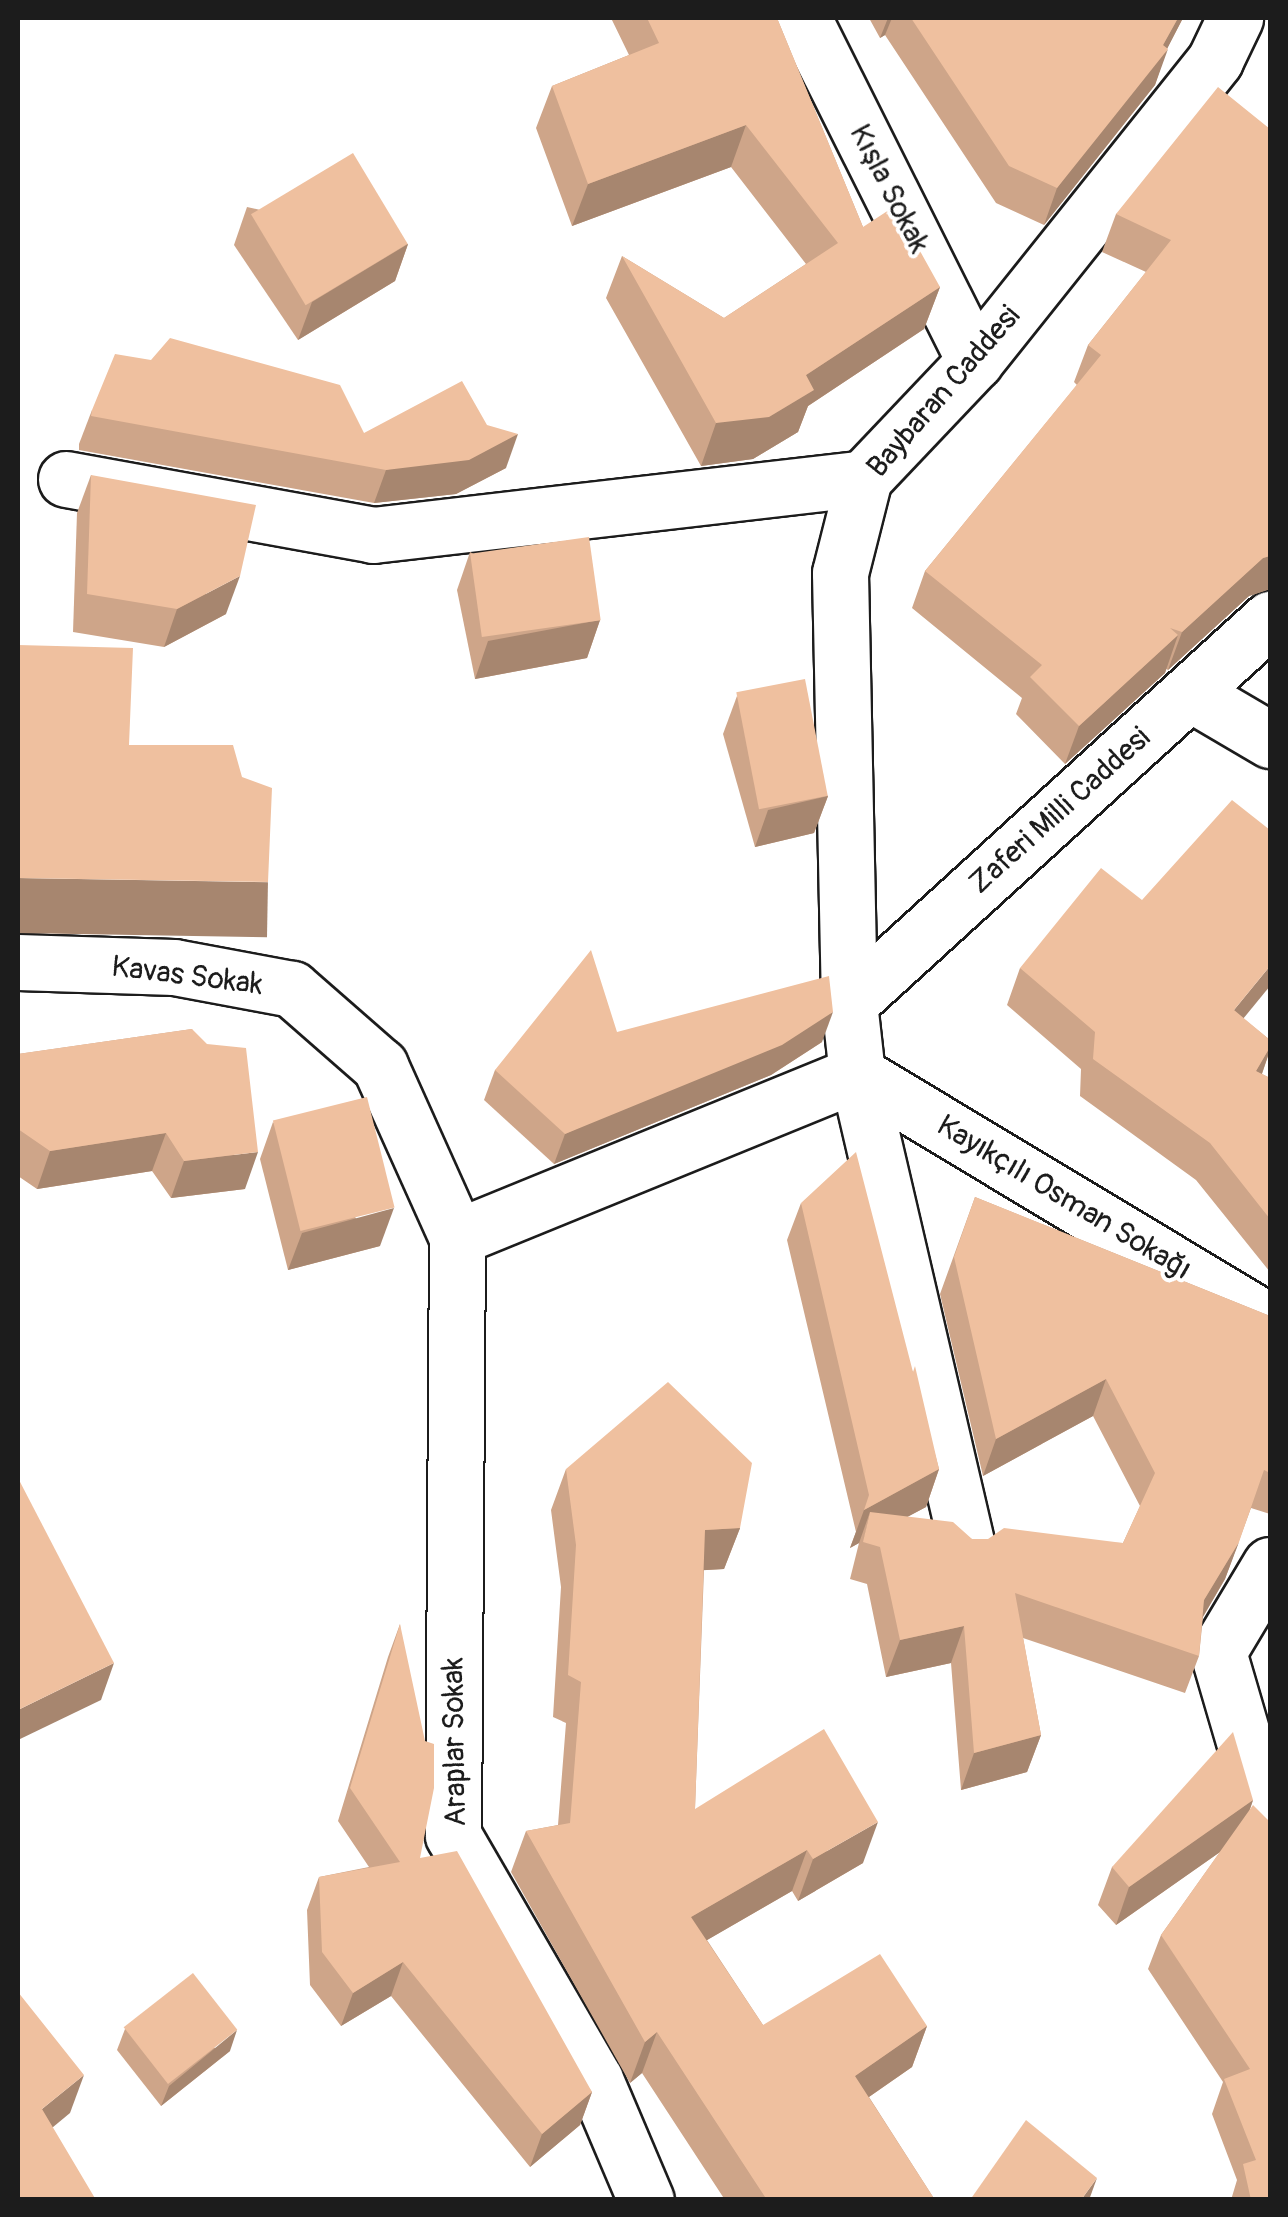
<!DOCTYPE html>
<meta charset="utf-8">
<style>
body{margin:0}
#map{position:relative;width:1288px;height:2217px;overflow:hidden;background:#fff;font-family:Pangolin,sans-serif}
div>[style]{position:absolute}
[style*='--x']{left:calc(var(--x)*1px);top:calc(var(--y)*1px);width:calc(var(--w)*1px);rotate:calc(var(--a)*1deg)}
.roads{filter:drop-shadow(2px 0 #1c1c1c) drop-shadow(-2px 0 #1c1c1c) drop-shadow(0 2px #1c1c1c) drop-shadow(0 -2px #1c1c1c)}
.minor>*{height:55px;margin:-27.5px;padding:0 27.5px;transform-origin:27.5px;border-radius:27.5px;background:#fff}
.tertiary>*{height:55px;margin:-27.5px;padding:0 27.5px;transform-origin:27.5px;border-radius:27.5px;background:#fff}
.wall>*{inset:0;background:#cea589}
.shaded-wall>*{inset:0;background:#a7866f;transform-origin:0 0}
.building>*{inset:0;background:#efc09f;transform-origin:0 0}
span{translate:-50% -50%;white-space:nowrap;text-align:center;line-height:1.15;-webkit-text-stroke:8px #fff;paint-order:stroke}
.street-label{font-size:30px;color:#1c1c1c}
.frame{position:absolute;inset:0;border:20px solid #1c1c1c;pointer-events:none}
</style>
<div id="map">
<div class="roads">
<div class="minor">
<div style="--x:803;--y:18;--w:384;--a:63.4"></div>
<div style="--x:66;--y:479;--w:312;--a:10.3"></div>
<div style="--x:373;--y:535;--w:494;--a:-6.6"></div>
<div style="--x:1190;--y:693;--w:93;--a:30.4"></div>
<div style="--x:18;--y:962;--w:156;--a:1.8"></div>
<div style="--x:174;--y:967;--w:120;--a:10.6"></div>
<div style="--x:292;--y:989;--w:117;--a:41.2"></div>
<div style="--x:380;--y:1066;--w:188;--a:65.8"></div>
<div style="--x:457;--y:1237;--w:598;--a:90.38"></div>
<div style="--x:453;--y:1835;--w:283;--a:59.9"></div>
<div style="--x:595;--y:2080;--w:130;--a:67"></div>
<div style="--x:857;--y:1074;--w:482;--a:31"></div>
<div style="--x:457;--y:1237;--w:432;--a:-22.2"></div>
<div style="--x:967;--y:1546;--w:485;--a:-103.1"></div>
<div style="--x:857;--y:1074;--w:71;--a:-96.4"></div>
<div style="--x:849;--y:1003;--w:430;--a:-91.2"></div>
<div style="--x:840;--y:573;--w:98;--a:-75.8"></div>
<div style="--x:864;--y:478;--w:161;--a:-46.5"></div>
<div style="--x:975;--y:361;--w:385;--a:-51.4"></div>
<div style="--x:1215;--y:60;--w:47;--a:-64.5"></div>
<div style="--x:1270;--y:1565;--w:101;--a:120.9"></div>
<div style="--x:1218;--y:1652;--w:185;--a:73.7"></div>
</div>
<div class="tertiary">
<div style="--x:849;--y:1003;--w:570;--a:-42.37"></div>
</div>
</div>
<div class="wall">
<div style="clip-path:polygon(611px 18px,777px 18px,863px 227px,940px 287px,924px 329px,808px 406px,798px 432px,753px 459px,701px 466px,606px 298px,622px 256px,724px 318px,806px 264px,731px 167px,572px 226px,536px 128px,552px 86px,629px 55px)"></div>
<div style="clip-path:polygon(869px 18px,1183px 18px,1167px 48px,1155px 85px,1044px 225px,996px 203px,885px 35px,880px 38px)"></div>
<div style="clip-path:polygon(1270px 129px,1270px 589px,1249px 596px,1168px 670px,1166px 669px,1165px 673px,1065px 764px,1016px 714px,1022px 698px,912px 608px,925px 571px,1077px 385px,1074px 382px,1088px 345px,1146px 272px,1102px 252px,1116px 214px)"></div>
<div style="clip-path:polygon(247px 207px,408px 244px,395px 281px,298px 340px,234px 245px)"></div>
<div style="clip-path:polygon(92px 410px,364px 433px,506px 468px,456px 494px,374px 503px,79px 450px,79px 444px)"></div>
<div style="clip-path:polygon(91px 475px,226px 614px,164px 647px,73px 632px,77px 513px)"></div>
<div style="clip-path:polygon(470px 552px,600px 620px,587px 658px,475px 679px,457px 590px)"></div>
<div style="clip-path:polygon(737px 696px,828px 796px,814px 833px,755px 847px,723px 734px)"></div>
<div style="clip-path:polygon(1020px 968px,1244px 1019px,1270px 1040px,1270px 1050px,1262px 1074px,1270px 1078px,1270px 1272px,1196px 1180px,1080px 1096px,1081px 1069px,1007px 1005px)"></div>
<div style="clip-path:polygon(192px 1029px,245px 1189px,171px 1198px,152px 1171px,37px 1189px,18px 1176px,18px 1054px)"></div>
<div style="clip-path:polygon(617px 1032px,822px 1042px,771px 1075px,554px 1164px,484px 1100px,495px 1070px)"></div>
<div style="clip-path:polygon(273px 1122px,380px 1246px,288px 1270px,260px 1159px)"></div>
<div style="clip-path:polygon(975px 1197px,1270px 1316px,1270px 1514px,1251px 1508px,1225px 1579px,1203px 1617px,1199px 1656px,1185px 1693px,1023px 1638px,1041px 1735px,1027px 1772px,961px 1790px,951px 1663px,886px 1677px,867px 1584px,850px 1579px,859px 1543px,850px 1548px,856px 1532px,787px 1240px,801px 1203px,913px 1372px,939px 1469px,926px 1507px,907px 1517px,972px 1539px,1123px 1543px,1140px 1506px,1093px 1416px,983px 1476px,940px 1294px)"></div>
<div style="clip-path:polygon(566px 1469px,740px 1528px,724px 1569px,704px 1570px,695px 1809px,863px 1863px,798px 1901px,792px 1891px,707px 1940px,763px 2025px,927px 2026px,912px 2067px,869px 2097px,935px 2200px,725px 2200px,642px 2073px,630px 2083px,511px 1872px,526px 1831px,558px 1825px,566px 1723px,553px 1717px,561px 1587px,551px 1510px)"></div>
<div style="clip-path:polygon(400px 1624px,420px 1858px,592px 2092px,580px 2125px,530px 2167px,391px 1996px,341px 2026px,310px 1985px,307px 1910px,319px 1877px,369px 1867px,338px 1821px,388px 1657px)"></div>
<div style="clip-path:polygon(1253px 1800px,1250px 1809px,1270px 2200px,1231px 2200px,1237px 2180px,1212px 2114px,1223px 2082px,1148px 1969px,1161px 1935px,1220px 1852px,1116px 1925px,1098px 1905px,1112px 1867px)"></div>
<div style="clip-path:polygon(125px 2029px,230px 2051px,161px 2106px,117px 2050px)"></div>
</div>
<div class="shaded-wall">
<div style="clip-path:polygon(888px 18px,892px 18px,885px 35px,880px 38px)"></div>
<div style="clip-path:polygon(1178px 18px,1183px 18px,1165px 53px,1168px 49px,1155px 85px,1044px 225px,1057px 188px,1163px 45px)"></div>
<div style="clip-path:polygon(746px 125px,731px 167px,572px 226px,588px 184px)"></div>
<div style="clip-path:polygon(408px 244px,395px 281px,298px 340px,312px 302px)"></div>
<div style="clip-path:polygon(940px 287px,924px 329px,808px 406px,798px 432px,753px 459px,701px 466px,716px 423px,806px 375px)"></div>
<div style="clip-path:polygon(518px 434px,506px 468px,456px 494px,374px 503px,386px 470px)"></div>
<div style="clip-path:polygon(1270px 556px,1270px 589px,1249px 596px,1168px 670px,1182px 632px,1263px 558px)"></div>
<div style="clip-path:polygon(240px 576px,226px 614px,164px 647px,177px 609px)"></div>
<div style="clip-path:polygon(600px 620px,587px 658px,475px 679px,488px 641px)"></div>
<div style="clip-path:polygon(1178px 635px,1165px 673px,1065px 764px,1079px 726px)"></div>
<div style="clip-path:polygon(828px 796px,814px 833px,755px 847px,768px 810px)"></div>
<div style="left:18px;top:878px;width:250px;height:55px;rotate:1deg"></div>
<div style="clip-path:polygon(1270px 966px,1270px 986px,1220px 1047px,1234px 1010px)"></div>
<div style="clip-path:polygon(833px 1012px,822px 1042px,771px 1075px,554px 1164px,565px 1134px)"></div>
<div style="clip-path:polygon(1270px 1047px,1270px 1050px,1260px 1079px,1256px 1071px)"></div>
<div style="clip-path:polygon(166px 1133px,152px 1171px,37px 1189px,50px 1151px)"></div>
<div style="clip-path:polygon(258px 1152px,245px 1189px,171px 1198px,184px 1161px)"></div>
<div style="clip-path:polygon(394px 1208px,380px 1246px,288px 1270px,302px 1233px)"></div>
<div style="clip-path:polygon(1106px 1379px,1093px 1416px,983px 1476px,996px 1439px)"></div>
<div style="clip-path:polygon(939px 1469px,926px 1507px,864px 1540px,870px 1512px,859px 1543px,850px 1548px,864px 1510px)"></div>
<div style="clip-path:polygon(740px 1528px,724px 1569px,690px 1571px,705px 1530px)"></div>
<div style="clip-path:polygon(1239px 1542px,1225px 1579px,1191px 1637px,1204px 1600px)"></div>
<div style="clip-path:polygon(964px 1626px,951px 1663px,886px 1677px,900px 1640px)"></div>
<div style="clip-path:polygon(114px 1663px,101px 1700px,18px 1740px,18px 1710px)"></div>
<div style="clip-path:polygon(1041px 1735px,1027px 1772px,961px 1790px,974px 1753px)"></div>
<div style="clip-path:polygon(1253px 1800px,1240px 1838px,1116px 1925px,1129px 1887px)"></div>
<div style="clip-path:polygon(878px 1822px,863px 1863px,798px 1901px,813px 1859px)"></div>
<div style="clip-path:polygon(807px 1850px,792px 1891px,676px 1958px,691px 1917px)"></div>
<div style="clip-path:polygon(403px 1962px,391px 1996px,341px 2026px,353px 1993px)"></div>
<div style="clip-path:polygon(927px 2026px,912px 2067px,840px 2117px,855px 2076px)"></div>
<div style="clip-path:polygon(237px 2030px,230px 2051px,161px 2106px,169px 2086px)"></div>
<div style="clip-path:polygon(657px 2032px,642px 2073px,630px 2083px,645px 2042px)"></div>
<div style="clip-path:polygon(84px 2075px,70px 2113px,29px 2147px,42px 2109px)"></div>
<div style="clip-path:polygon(592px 2092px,580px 2125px,530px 2167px,542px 2134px)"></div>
<div style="clip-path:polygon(1097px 2178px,1089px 2200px,1081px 2200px)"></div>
</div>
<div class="building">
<div style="clip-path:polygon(647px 18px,777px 18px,863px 227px,895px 206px,940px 287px,806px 375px,814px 390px,769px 417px,716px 423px,622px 256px,724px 318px,838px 243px,746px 125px,588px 184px,552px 86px,659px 43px)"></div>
<div style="clip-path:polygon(911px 18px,1178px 18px,1163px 45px,1168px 49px,1057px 188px,1009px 166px)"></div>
<div style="clip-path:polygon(1218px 87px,1270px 129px,1270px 556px,1263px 558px,1182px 632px,1170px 628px,1178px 635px,1079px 726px,1030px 677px,1042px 665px,925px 571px,1101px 355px,1088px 345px,1171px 240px,1116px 214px)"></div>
<div style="left:353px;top:153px;width:106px;height:119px;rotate:59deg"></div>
<div style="clip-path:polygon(170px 338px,340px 385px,364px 433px,462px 381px,487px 425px,518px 434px,469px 460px,386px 470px,91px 416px,92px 410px,115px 354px,151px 360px)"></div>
<div style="clip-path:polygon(91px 475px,256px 505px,240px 576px,177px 609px,87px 594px)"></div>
<div style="left:589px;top:537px;width:84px;height:120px;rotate:82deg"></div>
<div style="clip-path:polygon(18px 645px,133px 648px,129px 745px,233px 745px,242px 777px,272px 788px,268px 882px,18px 878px)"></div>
<div style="left:805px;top:679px;width:119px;height:70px;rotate:79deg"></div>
<div style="clip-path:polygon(1232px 800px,1270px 830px,1270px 966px,1234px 1010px,1270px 1040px,1270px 1047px,1256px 1071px,1270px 1078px,1270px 1219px,1210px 1143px,1093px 1059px,1095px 1032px,1020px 968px,1101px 868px,1142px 900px)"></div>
<div style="clip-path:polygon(591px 950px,617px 1032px,829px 976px,833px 1012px,782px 1045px,565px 1134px,495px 1070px)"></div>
<div style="clip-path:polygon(192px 1029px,207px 1044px,246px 1048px,258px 1152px,184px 1161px,166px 1133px,50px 1151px,18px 1129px,18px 1054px)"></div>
<div style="left:367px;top:1097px;width:114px;height:97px;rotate:76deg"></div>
<div style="clip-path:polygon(856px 1152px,913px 1372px,915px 1366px,939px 1469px,864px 1510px,869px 1495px,801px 1203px)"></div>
<div style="clip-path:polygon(975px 1197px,1270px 1316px,1270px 1473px,1264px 1470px,1239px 1542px,1204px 1600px,1199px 1656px,1015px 1593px,1041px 1735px,974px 1753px,964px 1626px,900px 1640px,880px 1547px,863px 1542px,870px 1512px,953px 1522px,972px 1539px,988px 1539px,1004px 1528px,1123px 1543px,1155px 1473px,1106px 1379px,996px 1439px,954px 1257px)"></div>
<div style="clip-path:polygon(668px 1382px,752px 1463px,740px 1528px,705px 1530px,695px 1809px,824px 1729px,878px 1822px,813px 1859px,807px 1850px,691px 1917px,763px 2025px,880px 1954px,927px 2026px,855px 2076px,935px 2200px,767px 2200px,657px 2032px,645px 2042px,526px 1831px,570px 1823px,581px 1682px,568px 1675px,576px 1545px,566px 1469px)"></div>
<div style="clip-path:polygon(18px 1478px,114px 1663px,18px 1710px)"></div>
<div style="clip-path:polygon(400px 1624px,425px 1741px,434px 1744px,434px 1788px,420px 1858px,457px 1851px,592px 2092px,542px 2134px,403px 1962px,353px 1993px,322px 1952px,319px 1877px,400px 1862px,350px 1788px)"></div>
<div style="clip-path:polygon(1233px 1732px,1253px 1800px,1129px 1887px,1112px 1867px)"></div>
<div style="clip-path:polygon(1253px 1805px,1270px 1822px,1270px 2200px,1251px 2200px,1243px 2164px,1256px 2160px,1224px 2079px,1250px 2069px,1161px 1935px)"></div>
<div style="left:193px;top:1973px;width:72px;height:88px;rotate:52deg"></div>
<div style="clip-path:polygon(18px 1992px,84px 2075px,42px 2109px,96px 2200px,18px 2200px)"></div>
<div style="clip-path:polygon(1026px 2120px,1097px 2178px,1081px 2200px,970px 2200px)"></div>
</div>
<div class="street-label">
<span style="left:889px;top:189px;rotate:63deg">Kışla Sokak</span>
<span style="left:944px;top:392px;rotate:-49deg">Baybaran Caddesi</span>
<span style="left:1060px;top:811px;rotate:-42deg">Zaferi Milli Caddesi</span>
<span style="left:187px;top:976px;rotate:7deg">Kavas Sokak</span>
<span style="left:1064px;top:1198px;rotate:31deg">Kayıkçılı Osman Sokağı</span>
<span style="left:455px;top:1742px;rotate:-91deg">Araplar Sokak</span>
</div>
<div class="frame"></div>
</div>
